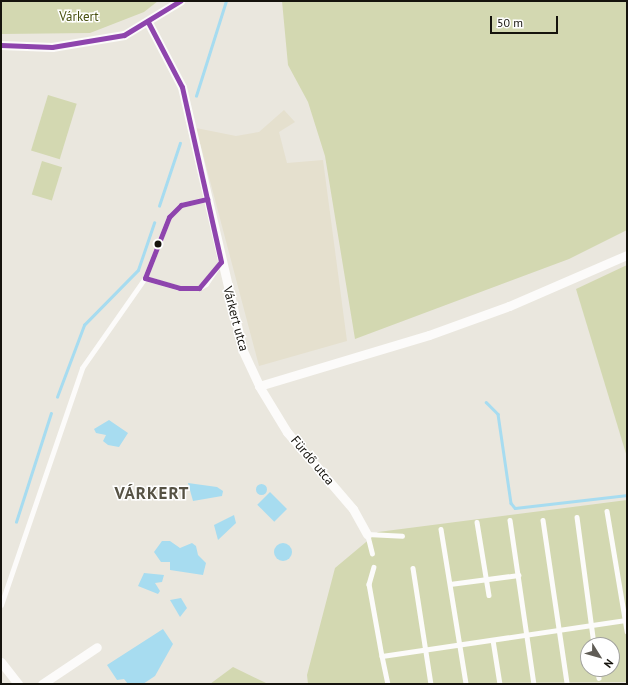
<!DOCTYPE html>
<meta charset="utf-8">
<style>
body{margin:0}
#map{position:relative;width:628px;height:685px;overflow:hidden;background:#eae7de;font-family:"PT Sans",sans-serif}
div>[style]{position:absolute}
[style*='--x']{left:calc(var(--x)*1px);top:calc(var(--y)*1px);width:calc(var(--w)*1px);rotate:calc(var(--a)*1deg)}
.built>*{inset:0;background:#e5e0ce}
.green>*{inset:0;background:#d3d8b1;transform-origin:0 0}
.water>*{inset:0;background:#a7dcf0;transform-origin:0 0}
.round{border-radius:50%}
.stream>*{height:2.5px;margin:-1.25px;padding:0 1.25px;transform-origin:1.25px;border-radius:1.25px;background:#a7dcf0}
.lane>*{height:4.5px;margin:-2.25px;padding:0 2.25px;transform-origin:2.25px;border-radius:2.25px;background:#fcfbfa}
.street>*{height:9px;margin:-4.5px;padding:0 4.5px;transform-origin:4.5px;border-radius:4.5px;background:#fcfbfa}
.bus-1>*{height:5px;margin:-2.5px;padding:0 2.5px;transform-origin:2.5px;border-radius:2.5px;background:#8e44ad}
.dots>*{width:11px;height:11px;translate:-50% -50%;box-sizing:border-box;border:2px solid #fff;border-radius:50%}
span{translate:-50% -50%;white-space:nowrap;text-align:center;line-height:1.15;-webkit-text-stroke:3px #fff;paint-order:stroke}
.park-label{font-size:13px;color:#495112}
.street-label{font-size:13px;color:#15130d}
.district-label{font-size:17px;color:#565244;font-weight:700;letter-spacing:1px}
.frame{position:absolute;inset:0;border:2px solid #15130d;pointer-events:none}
.north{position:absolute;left:580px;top:637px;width:40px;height:40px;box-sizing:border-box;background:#fff;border:1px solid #a1a19e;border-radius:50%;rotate:127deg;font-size:11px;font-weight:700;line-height:16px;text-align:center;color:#15130d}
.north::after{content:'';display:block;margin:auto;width:14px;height:18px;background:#605d56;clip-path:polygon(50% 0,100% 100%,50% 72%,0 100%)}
.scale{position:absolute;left:490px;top:16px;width:68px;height:18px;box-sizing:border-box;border:2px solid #15130d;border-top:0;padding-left:5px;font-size:12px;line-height:14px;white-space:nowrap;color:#15130d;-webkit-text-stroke:3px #fff;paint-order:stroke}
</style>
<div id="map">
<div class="built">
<div style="clip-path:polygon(284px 110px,295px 122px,279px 132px,287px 163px,323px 160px,347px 341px,259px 366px,196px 128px,236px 136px,259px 132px)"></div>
</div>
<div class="green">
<div style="clip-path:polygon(1px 1px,158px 1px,144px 12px,90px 33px,1px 34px)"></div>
<div style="clip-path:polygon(282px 1px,627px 1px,627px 230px,569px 259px,355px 339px,325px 156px,308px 102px,288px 65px)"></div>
<div style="left:48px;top:95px;width:30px;height:58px;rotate:17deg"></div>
<div style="left:42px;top:161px;width:21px;height:35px;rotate:17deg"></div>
<div style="clip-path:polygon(627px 265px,627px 457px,576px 289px)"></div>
<div style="clip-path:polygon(evenodd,627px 500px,627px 682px,308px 684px,307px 675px,335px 568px,378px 532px,627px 500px,588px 645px,612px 645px,612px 669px,588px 669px,588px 645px)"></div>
<div style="clip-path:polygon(233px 667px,266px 683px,266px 684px,210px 684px)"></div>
</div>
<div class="water">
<div style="clip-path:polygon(109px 420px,128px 433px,119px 447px,108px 445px,103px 441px,106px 435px,96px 433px,94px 429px)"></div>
<div style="clip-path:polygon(188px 483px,217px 487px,223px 491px,222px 496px,193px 501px)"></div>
<div class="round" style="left:255.5px;top:483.5px;width:11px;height:11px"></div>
<div style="left:270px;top:492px;width:24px;height:18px;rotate:45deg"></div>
<div style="clip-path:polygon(234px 515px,236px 523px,218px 540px,214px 525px)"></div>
<div style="clip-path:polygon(162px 541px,170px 541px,180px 548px,192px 543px,196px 546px,198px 555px,206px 563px,203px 575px,170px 570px,170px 562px,161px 562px,154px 552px)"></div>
<div class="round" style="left:274px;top:543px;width:18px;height:18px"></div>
<div style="clip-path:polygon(144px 573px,164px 575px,162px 582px,155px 583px,160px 591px,158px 594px,138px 586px)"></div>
<div style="clip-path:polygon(181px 598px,187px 608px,180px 617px,170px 600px)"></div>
<div style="clip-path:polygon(163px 629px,173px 644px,155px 676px,143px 684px,128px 684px,124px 679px,117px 680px,107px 665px)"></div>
</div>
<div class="stream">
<div style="--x:196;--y:96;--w:100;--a:-72.5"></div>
<div style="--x:159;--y:206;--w:66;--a:-71.6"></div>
<div style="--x:57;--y:397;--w:77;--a:-69.4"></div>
<div style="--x:84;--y:325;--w:77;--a:-45.5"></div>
<div style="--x:138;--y:270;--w:50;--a:-71.2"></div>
<div style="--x:486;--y:402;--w:17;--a:45"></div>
<div style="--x:498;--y:414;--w:90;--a:81.7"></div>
<div style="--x:511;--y:503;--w:6;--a:51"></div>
<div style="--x:515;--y:508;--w:113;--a:-6.6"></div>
<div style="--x:16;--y:522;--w:114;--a:-72.2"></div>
</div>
<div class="lane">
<div style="--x:145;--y:278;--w:36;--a:16"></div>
<div style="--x:180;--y:288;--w:19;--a:0"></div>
<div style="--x:199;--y:288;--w:8;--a:-30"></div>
<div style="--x:206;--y:284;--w:27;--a:-56"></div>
<div style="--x:607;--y:511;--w:122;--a:80.5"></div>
<div style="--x:577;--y:517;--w:129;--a:82.4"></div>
<div style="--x:510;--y:520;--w:166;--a:81.7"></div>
<div style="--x:543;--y:520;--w:165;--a:81.6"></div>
<div style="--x:477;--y:522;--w:74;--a:80.7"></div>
<div style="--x:441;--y:529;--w:157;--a:80.8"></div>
<div style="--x:372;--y:554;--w:21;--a:-104"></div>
<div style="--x:367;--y:534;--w:35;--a:3"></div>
<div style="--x:374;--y:567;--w:18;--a:106"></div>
<div style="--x:369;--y:584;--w:73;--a:79.8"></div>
<div style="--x:382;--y:656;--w:248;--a:-8.4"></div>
<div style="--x:413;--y:568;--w:117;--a:81.2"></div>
<div style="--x:450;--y:584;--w:69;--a:-7.5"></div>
<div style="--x:1;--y:605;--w:250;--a:-71.1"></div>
<div style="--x:82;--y:368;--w:110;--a:-55"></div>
<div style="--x:145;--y:278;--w:66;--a:-68.5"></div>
<div style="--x:169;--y:217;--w:17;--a:-45"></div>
<div style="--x:181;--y:205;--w:27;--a:-13"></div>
<div style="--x:493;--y:640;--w:45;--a:81"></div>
<div style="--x:382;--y:656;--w:29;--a:78"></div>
<div style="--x:597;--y:669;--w:9;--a:77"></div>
</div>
<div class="street">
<div style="--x:148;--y:22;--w:73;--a:62.4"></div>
<div style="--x:182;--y:87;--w:271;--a:77"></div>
<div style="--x:243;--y:351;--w:38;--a:65"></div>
<div style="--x:259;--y:386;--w:54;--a:58.7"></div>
<div style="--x:287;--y:432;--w:101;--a:49.4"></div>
<div style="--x:353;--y:509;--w:29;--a:61"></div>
<div style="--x:1;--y:45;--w:51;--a:2.2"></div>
<div style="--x:52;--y:47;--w:73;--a:-9.5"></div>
<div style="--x:124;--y:35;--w:66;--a:-31.3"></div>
<div style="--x:259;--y:386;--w:177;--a:-16.7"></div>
<div style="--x:429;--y:335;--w:85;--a:-19.9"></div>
<div style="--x:509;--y:306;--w:129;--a:-23.4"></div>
<div style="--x:1;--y:662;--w:28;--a:52"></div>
<div style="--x:42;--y:684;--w:66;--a:-33.9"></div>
</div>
<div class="bus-1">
<div style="--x:148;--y:22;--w:73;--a:62.4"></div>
<div style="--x:182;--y:87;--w:179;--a:77.4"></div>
<div style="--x:1;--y:45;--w:51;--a:2.2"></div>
<div style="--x:52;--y:47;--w:73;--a:-9.5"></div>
<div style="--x:124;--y:35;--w:66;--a:-31.3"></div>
<div style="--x:145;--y:278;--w:66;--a:-68.5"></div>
<div style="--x:169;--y:217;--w:17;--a:-45"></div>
<div style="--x:181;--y:205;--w:27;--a:-13"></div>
<div style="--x:145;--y:278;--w:36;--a:16"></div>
<div style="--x:180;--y:288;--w:19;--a:0"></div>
<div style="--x:199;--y:288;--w:34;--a:-50"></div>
</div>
<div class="dots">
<div style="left:158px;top:244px;background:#15130d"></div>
</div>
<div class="park-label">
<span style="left:79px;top:17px">Várkert</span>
</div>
<div class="street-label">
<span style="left:235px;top:319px;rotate:75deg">Várkert utca</span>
<span style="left:312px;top:461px;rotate:50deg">Fürdő utca</span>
</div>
<div class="district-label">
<span style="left:152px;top:494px">VÁRKERT</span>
</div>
<div class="frame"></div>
<div class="north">N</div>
<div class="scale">50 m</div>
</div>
